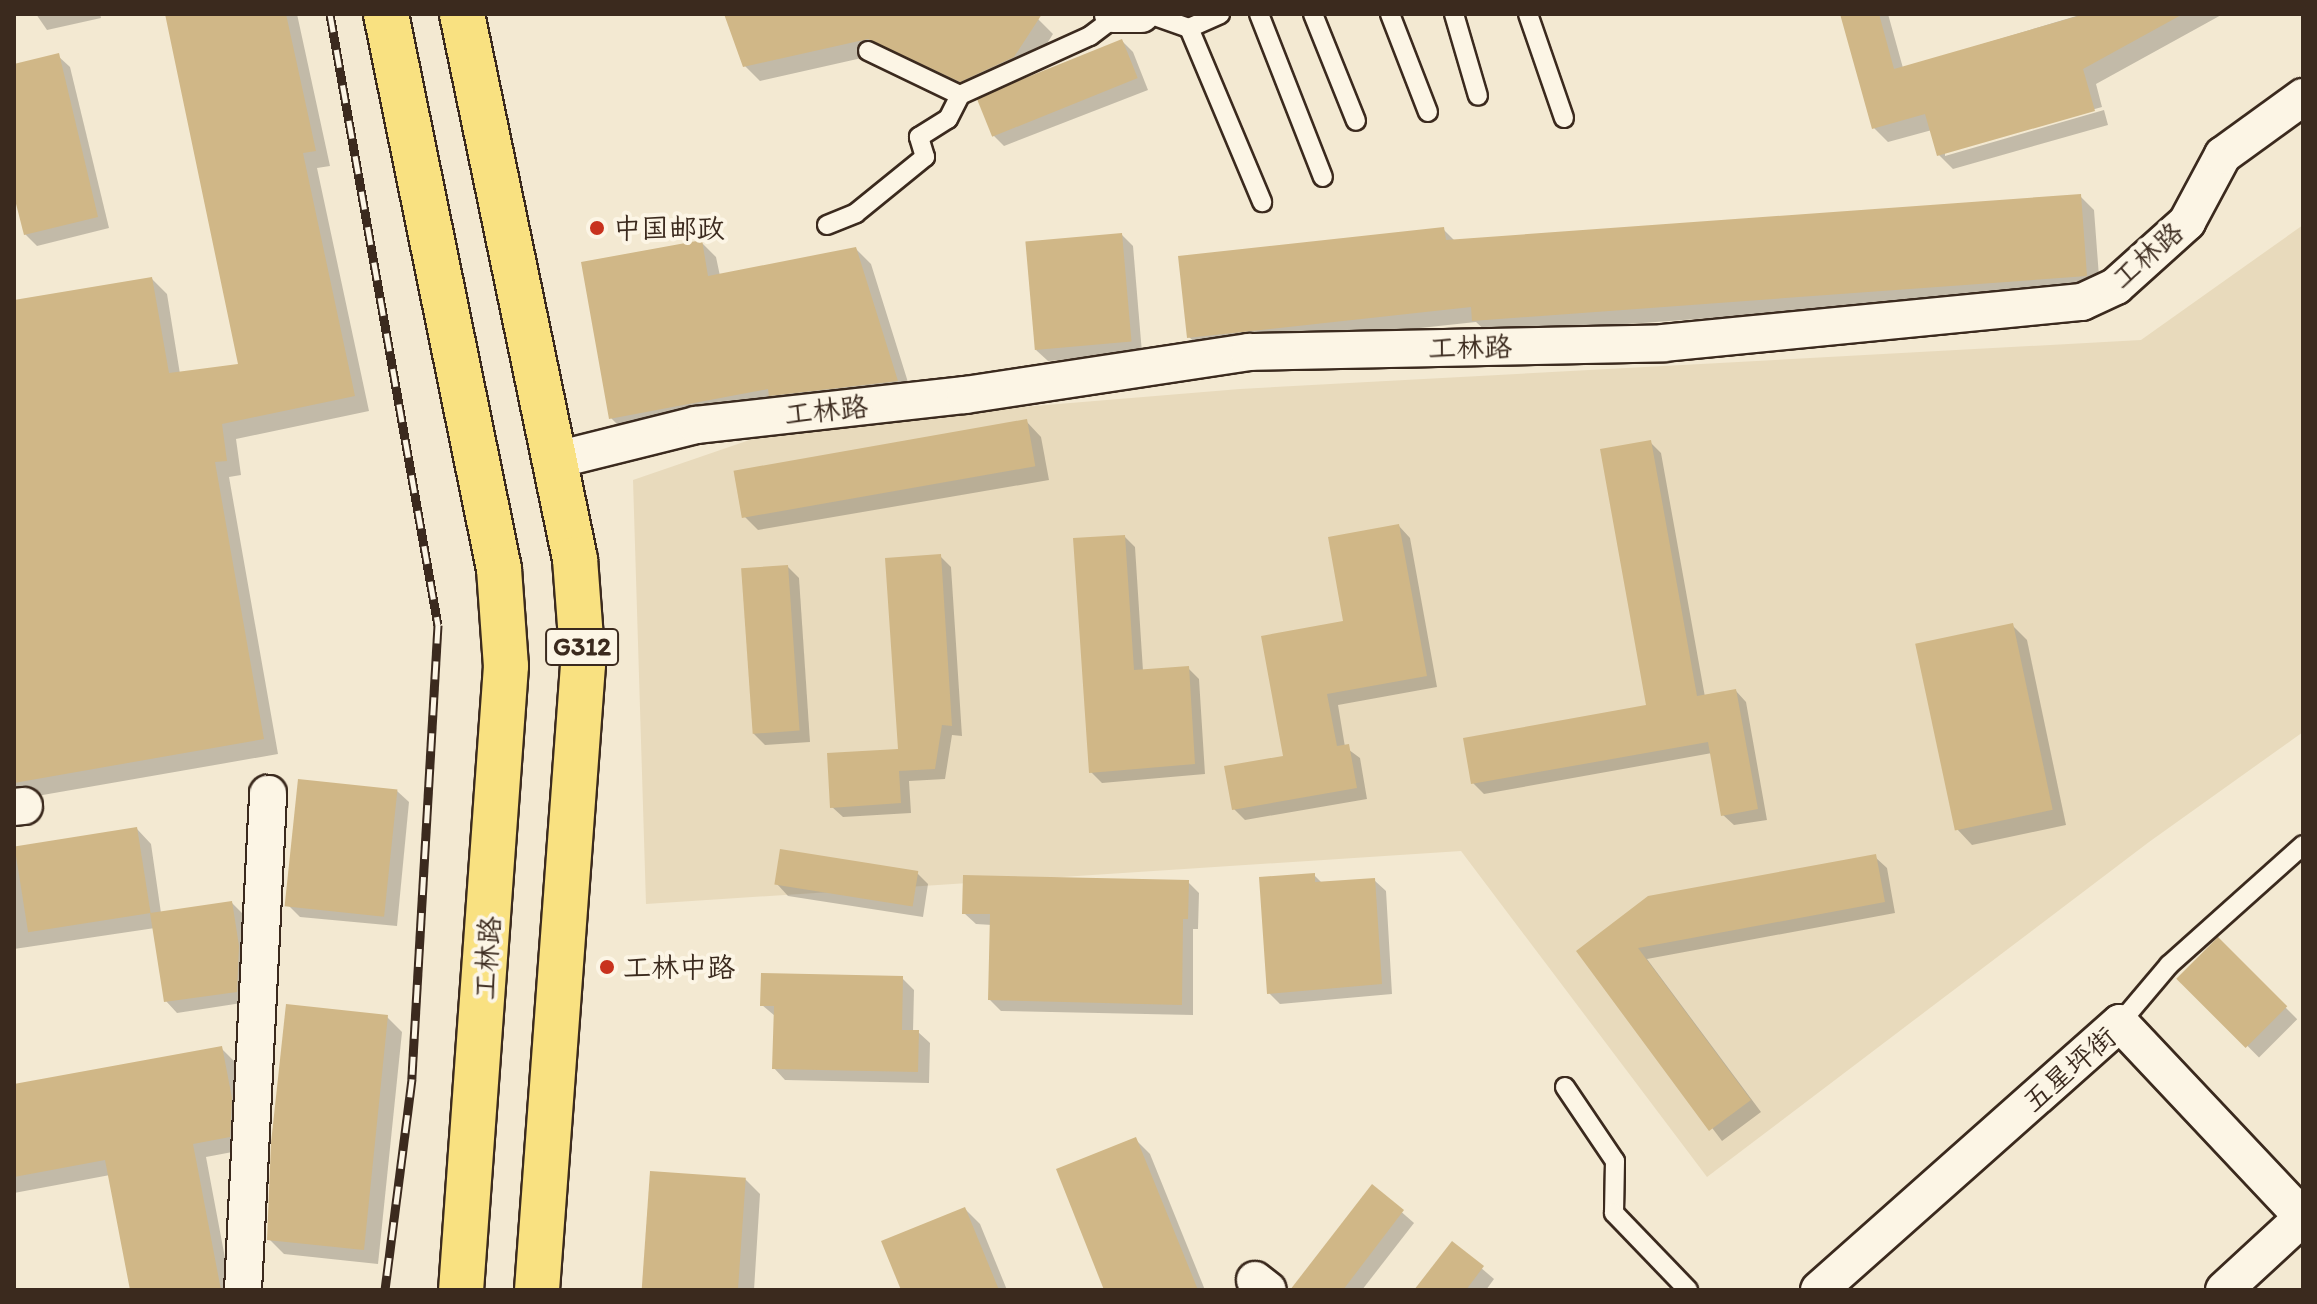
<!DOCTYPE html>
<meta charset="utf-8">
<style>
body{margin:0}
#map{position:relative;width:2317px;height:1304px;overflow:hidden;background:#f3e9d2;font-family:Itim,"LXGW WenKai TC",sans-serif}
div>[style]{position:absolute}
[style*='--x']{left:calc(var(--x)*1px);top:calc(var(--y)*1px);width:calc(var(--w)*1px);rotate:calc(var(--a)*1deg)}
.built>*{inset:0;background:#e8dabc}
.shadow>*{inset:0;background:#0003;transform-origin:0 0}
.building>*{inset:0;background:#d0b787;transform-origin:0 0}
.roads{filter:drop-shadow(2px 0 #3b2a1e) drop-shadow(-2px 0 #3b2a1e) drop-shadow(0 2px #3b2a1e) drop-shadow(0 -2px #3b2a1e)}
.service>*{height:18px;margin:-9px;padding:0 9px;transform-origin:9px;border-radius:9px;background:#fcf5e5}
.minor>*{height:36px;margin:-18px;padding:0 18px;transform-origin:18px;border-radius:18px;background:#fcf5e5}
.trunk>*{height:44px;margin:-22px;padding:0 22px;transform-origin:22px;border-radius:22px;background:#f9e181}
.rail>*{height:9px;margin-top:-4.5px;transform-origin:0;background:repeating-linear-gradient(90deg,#fcf5e5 0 18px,#3b2a1e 0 36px);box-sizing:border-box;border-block:2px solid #3b2a1e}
.dots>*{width:22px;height:22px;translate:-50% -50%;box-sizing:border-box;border:4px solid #fcf5e5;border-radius:50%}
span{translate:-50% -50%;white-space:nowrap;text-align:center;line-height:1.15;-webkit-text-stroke:8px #fcf5e5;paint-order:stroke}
.shield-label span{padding:2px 6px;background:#fcf5e5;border:2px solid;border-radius:6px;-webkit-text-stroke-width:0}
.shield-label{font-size:26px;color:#3b2a1e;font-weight:700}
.poi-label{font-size:28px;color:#3b2a1e}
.left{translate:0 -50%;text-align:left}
.street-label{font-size:28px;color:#3b2a1e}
.frame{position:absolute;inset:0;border:16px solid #3b2a1e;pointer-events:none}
</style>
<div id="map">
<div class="built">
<div style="clip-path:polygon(2303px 225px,2303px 732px,2149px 842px,1707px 1177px,1461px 851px,646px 904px,633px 480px,790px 426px,1240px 389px,2141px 340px)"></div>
</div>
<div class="shadow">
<div style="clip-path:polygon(36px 14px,100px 14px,101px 18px,47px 30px)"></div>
<div style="clip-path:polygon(166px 14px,297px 14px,330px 166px,317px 168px,369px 411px,236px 439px,241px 475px,229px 477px,278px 754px,14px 800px,14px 302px,152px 279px,167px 294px,180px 374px,240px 365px)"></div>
<div style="clip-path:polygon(726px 14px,1026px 14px,1038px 19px,1053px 34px,1029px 72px,976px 96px,884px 53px,760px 81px,745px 66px)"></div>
<div style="clip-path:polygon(1842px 14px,1888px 14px,1903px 68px,2083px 14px,2223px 14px,2096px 84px,2102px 107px,1945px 151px,1945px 156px,2104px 110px,2108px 125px,1953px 169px,1939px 155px,1932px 130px,1888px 142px,1874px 128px)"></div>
<div style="clip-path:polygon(1122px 41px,1133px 52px,1148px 90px,1004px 146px,993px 135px)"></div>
<div style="clip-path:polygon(58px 56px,70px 67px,109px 228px,37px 246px,25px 234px,14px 187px,14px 66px)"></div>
<div style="clip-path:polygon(2080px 196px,2094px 210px,2100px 290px,1489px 334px,1476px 322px,1204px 351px,1189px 337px,1443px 229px,1455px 241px)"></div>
<div style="clip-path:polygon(1122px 235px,1133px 246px,1142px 353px,1048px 361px,1036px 350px)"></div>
<div style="clip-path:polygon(701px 242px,716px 257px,720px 276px,856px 249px,871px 264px,912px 395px,626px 433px,611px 418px)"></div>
<div style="clip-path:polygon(1026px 421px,1041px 437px,1049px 480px,758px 530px,743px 515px)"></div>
<div style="clip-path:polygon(1650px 442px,1661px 453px,1705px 697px,1736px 691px,1746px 702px,1767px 820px,1734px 825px,1723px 815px,1712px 753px,1484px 794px,1473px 783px,1648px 707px)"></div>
<div style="clip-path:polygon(1399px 526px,1410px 538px,1437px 687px,1338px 705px,1345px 747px,1360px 758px,1367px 799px,1245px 820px,1234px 809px,1285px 757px,1346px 623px)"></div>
<div style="clip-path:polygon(1125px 537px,1135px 547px,1143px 671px,1188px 668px,1199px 679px,1205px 774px,1102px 783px,1091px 772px)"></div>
<div style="clip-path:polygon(940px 556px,951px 567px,962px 736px,952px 735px,945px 779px,909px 781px,911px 813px,843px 817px,832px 807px,900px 751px)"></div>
<div style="clip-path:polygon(788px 567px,799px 578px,810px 742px,765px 745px,753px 733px)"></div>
<div style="clip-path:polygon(2012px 625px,2027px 640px,2066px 825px,1972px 845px,1957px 829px)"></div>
<div style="clip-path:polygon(397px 791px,409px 802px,397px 926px,300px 917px,288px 905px)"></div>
<div style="clip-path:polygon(137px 829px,151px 844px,161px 913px,232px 903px,243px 914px,250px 959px,248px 1002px,177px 1013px,166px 1001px,155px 928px,14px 949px,14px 848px)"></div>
<div style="clip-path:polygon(1875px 857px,1887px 868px,1895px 913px,1647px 959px,1761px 1112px,1722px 1141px,1578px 951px)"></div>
<div style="clip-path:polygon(917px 873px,928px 884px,923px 917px,788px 896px,777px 884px)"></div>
<div style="clip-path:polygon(1314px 875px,1322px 883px,1374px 880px,1386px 891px,1392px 994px,1280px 1004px,1269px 993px)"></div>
<div style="clip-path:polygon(1188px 882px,1199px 893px,1198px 929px,1193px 929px,1193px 1015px,1001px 1011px,990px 1000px,992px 925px,976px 924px,964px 913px)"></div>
<div style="left:2218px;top:940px;width:112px;height:54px;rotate:45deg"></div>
<div style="clip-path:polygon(902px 978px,914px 990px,913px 1032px,918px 1032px,930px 1043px,929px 1083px,785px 1080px,774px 1068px,775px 1016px,762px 1005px)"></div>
<div style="clip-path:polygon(387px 1017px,402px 1032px,378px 1264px,284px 1254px,269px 1239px)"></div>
<div style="clip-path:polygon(221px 1048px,235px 1062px,244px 1114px,243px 1150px,206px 1157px,231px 1290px,132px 1290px,110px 1175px,14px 1193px,14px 1086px)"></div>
<div style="clip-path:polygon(1135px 1139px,1150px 1154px,1205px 1290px,1107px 1290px)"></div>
<div style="clip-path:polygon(745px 1179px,760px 1194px,754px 1290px,645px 1290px)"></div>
<div style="clip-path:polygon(1373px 1187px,1414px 1223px,1362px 1290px,1293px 1290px)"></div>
<div style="clip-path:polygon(965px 1209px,980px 1224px,1007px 1290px,903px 1290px)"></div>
<div style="clip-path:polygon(1452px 1243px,1494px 1279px,1486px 1290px,1416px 1290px)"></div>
</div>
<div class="building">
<div style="clip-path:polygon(165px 14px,286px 14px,316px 151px,303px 153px,355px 396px,222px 424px,227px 461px,215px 462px,264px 739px,14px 783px,14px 300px,152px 277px,169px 373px,238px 364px)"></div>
<div style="clip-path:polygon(724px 14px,1042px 14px,1014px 57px,960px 82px,868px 39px,743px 67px)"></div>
<div style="clip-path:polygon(1840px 14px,1879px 14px,1894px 69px,2085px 14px,2183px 14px,2083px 69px,2095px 111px,1937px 156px,1925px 114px,1872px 129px)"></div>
<div style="left:1122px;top:39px;width:42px;height:157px;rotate:68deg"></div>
<div style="clip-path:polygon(59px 53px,98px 217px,24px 235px,14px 196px,14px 64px)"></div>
<div style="clip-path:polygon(2081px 194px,2087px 276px,1472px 321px,1471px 307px,1187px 338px,1178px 256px,1444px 227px,1446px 240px)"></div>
<div style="left:1122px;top:233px;width:109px;height:97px;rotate:85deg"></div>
<div style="clip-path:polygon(702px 240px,708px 276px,856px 247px,898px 381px,769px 396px,768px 389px,609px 419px,581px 262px)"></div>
<div style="left:1027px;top:419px;width:48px;height:298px;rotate:80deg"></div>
<div style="clip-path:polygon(1651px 440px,1697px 696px,1736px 689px,1758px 809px,1721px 816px,1708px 742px,1471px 784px,1463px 738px,1646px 705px,1600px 449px)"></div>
<div style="clip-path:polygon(1399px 524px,1427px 676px,1327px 694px,1337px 746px,1349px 744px,1357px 788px,1232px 810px,1224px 766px,1283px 756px,1261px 636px,1343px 621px,1328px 537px)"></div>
<div style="clip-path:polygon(1125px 535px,1134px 670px,1189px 666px,1195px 764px,1089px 773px,1073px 538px)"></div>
<div style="clip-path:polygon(941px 554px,952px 726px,942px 725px,935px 769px,899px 771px,901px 803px,830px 808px,827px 753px,898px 749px,885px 558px)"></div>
<div style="left:788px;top:565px;width:166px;height:47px;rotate:86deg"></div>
<div style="left:2013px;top:623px;width:191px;height:100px;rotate:78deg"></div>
<div style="left:298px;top:779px;width:100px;height:128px;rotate:6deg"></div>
<div style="left:137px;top:827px;width:87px;height:124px;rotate:81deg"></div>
<div style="left:780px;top:849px;width:140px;height:36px;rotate:9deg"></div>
<div style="clip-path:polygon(1876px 854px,1885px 902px,1638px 948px,1751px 1100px,1709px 1131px,1576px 951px,1648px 896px)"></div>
<div style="clip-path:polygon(1315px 873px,1315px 882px,1375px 878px,1382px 984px,1267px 994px,1259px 877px)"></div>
<div style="clip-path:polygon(963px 875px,1189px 880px,1188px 919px,1183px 919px,1182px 1005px,988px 1000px,990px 914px,962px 914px)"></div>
<div style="clip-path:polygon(232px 901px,239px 946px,237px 992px,164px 1002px,150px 913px)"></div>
<div style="left:2218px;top:937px;width:98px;height:59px;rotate:45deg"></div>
<div style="clip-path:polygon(761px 973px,903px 976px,902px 1030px,919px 1030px,918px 1072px,772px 1069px,774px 1006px,760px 1006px)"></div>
<div style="clip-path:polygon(286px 1004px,388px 1015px,364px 1250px,267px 1240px,271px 1143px)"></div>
<div style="clip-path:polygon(222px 1046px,232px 1098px,230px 1137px,193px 1144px,221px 1290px,130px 1290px,105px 1160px,14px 1177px,14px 1084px)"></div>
<div style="clip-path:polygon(1136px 1137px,1198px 1290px,1104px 1290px,1056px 1169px)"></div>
<div style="left:650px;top:1171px;width:96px;height:119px;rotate:4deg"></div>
<div style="clip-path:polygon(1372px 1184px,1404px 1210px,1343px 1290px,1290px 1290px)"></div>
<div style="clip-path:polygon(965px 1207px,999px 1290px,901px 1290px,881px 1241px)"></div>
<div style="clip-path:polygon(1452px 1241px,1484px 1266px,1466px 1290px,1414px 1290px)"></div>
</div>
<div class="roads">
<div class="service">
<div style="--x:1149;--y:14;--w:42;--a:19.3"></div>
<div style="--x:1189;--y:28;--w:34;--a:-24"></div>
<div style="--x:1259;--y:14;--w:175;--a:68.6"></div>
<div style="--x:1313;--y:14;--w:115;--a:68.1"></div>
<div style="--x:1390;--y:14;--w:105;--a:68.8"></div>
<div style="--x:1454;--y:14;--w:85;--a:73.7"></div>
<div style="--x:1528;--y:14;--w:110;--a:70.9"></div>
<div style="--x:1189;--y:28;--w:189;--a:67.2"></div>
<div style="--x:868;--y:51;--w:102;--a:25.6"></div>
<div style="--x:960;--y:95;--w:143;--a:-24.4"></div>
<div style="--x:1090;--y:36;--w:34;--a:-37"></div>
<div style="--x:827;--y:225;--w:31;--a:-22"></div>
<div style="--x:856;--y:213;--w:89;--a:-39.1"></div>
<div style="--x:925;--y:157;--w:21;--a:-107"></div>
<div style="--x:919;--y:137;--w:34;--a:-32"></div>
<div style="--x:948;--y:119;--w:27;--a:-63"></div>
<div style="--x:2120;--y:1023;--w:76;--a:-49.8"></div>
<div style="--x:2169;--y:965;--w:180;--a:-41.8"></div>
<div style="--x:1565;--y:1087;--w:89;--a:56"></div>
<div style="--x:1615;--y:1161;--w:52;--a:91.1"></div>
<div style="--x:1614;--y:1213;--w:107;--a:46.1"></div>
</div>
<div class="minor">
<div style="--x:1113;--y:14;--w:28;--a:0"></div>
<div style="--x:556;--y:460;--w:144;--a:-14"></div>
<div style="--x:696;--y:425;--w:271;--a:-6.4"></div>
<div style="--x:965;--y:395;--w:287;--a:-8.6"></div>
<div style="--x:1249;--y:352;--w:414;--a:-1.2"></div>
<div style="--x:1663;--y:343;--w:421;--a:-5.6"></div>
<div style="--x:2082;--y:302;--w:38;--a:-25"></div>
<div style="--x:2116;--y:286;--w:96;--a:-42"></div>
<div style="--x:2187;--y:222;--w:76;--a:-61.8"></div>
<div style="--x:2223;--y:155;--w:99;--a:-35.9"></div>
<div style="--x:14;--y:807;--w:10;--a:-6"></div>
<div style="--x:1255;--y:1280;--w:16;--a:38"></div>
<div style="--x:243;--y:1290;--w:497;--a:-87.1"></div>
<div style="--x:1819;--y:1290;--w:402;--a:-41.6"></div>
<div style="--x:2120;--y:1023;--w:267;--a:46.7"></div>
<div style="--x:2224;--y:1290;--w:108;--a:-42.7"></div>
</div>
<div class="trunk">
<div style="--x:386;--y:14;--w:566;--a:78.49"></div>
<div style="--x:499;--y:569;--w:97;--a:85.9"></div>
<div style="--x:506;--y:666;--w:626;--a:94.12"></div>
<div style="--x:462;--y:14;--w:557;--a:78.29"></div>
<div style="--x:575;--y:559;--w:106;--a:85.7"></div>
<div style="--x:583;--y:665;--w:627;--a:94.21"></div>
</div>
</div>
<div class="rail">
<div style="--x:330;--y:14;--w:620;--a:79.98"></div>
<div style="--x:438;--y:625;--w:455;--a:93.3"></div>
<div style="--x:412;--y:1079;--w:213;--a:97.3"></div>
</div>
<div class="dots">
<div style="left:597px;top:228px;background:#c8321e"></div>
<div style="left:607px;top:967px;background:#c8321e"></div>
</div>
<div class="shield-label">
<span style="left:582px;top:647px">G312</span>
</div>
<div class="poi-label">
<span class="left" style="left:613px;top:228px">中国邮政</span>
<span class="left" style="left:623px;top:967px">工林中路</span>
</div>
<div class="street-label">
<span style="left:2147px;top:255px;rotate:-41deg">工林路</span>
<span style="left:1470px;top:347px;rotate:-1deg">工林路</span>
<span style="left:826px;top:410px;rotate:-6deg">工林路</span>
<span style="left:487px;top:958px;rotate:-86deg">工林路</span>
<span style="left:2069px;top:1069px;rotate:-41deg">五星坪街</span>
</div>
<div class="frame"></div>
</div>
